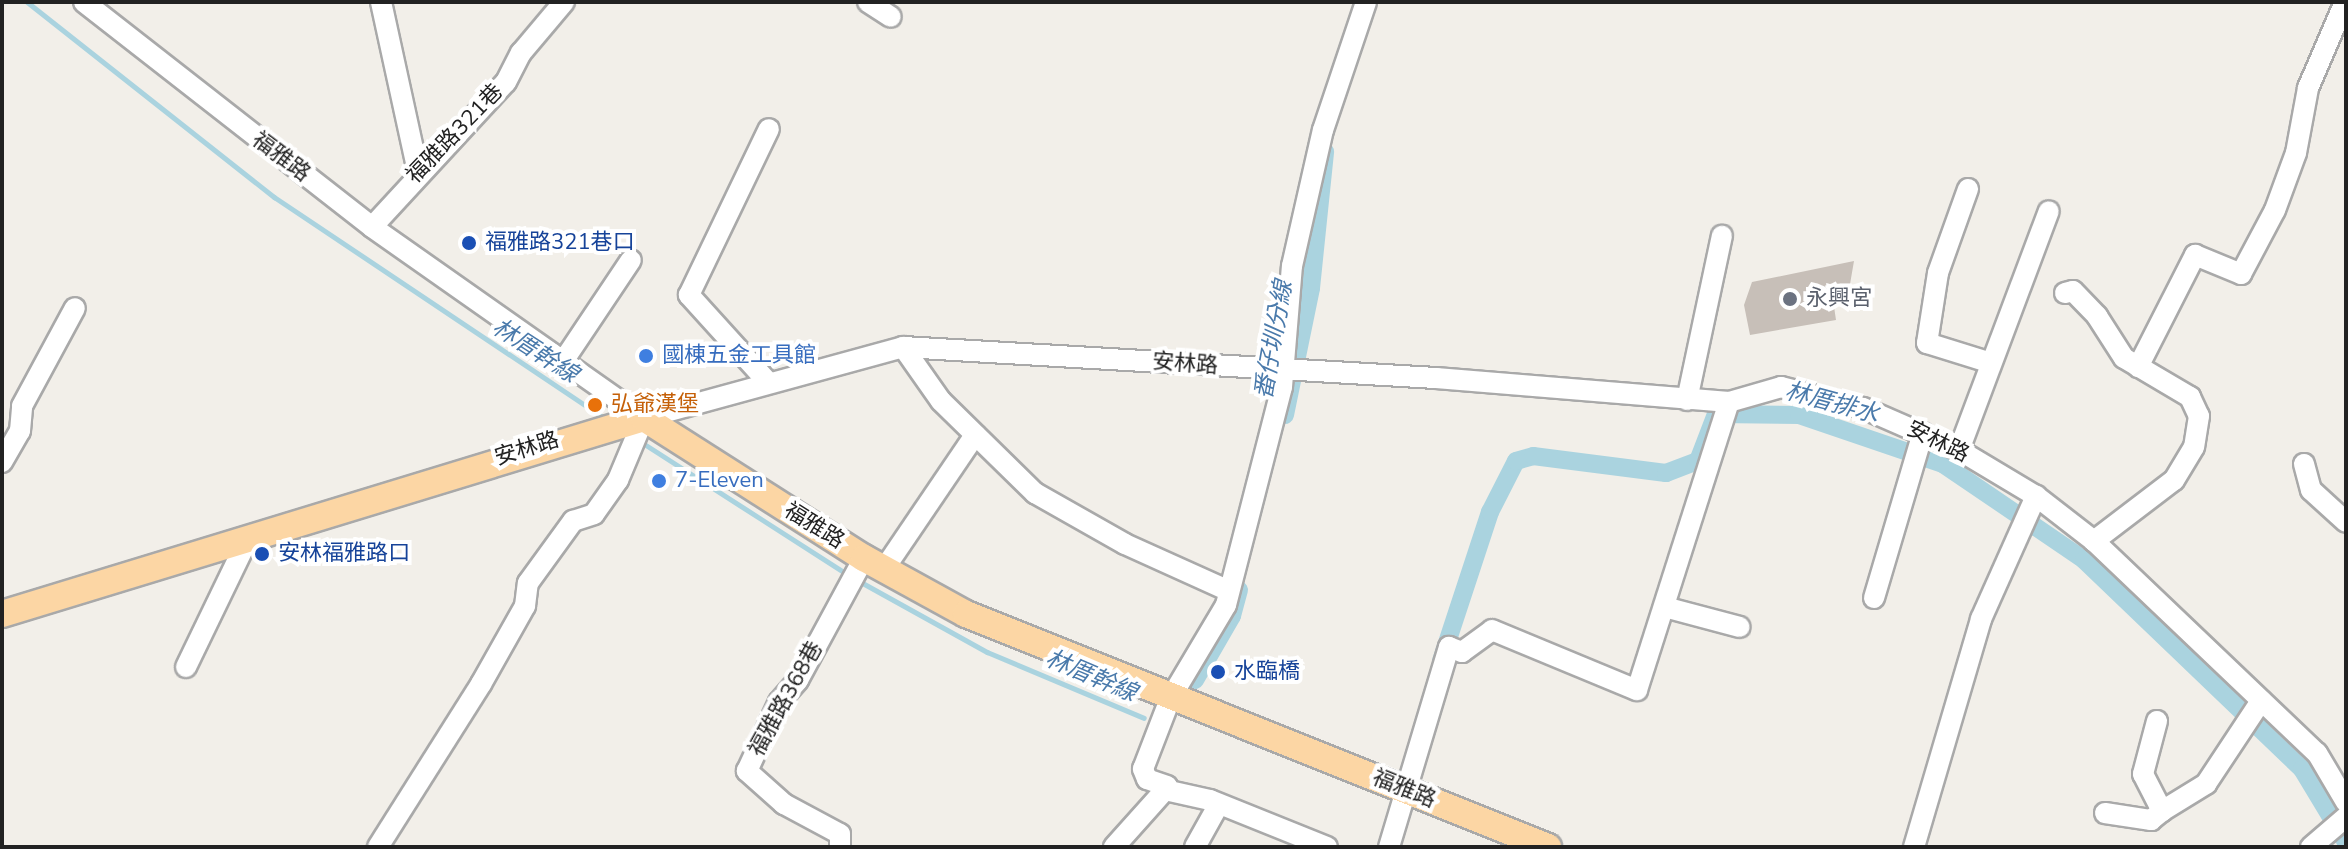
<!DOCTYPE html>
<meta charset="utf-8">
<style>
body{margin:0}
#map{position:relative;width:2348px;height:849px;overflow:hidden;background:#f2efe9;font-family:"Nunito Sans","Noto Sans TC",sans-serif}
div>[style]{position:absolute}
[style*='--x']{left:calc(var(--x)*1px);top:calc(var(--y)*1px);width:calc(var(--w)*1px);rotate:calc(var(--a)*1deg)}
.stream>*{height:5px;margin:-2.5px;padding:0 2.5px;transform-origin:2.5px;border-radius:2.5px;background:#aad3df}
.canal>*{height:18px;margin:-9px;padding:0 9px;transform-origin:9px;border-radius:9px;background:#aad3df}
.building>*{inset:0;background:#c7bfb8}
.roads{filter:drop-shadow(2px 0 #a9a9a9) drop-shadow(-2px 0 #a9a9a9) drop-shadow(0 2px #a9a9a9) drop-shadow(0 -2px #a9a9a9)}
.minor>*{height:20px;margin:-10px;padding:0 10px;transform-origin:10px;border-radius:10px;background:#fff}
.major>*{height:26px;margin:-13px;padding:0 13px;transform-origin:13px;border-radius:13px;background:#fcd6a4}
.dots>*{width:22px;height:22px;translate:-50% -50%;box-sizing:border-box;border:4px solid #fff;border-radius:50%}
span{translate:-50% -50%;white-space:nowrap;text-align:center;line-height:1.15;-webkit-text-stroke:8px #fff;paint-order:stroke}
.street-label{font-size:22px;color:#222}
.transit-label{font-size:22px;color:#164399}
.left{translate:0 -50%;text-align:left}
.worship-label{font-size:22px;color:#5b616d}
.shop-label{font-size:22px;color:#366cbe}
.food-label{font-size:22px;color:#c56008}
.water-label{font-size:24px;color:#4a7aab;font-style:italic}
.frame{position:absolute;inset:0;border:4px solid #222;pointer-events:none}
</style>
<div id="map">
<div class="stream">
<div style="--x:27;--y:2;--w:315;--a:38.3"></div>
<div style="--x:274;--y:197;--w:399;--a:33.8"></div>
<div style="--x:641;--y:442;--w:246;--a:32.7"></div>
<div style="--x:857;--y:580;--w:149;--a:29"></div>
<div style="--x:987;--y:652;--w:170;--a:22.8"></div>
</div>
<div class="canal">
<div style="--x:1285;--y:415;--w:130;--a:-78.4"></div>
<div style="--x:1311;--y:288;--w:137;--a:-84.1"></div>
<div style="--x:1441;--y:661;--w:157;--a:-71.8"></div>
<div style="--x:1490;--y:512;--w:57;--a:-63"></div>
<div style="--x:1516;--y:461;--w:18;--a:-16"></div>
<div style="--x:1533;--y:456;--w:134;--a:7.3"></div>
<div style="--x:1666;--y:473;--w:34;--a:-21"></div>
<div style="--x:1698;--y:461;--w:50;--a:-69"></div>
<div style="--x:1716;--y:414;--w:83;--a:0.7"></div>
<div style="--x:1799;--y:415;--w:152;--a:18.8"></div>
<div style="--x:1943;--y:464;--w:171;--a:34.2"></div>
<div style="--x:2084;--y:560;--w:302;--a:43.8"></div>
<div style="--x:2302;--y:769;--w:85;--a:58.9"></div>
<div style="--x:1195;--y:680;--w:74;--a:-60"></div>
<div style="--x:1232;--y:616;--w:27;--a:-75"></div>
</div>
<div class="building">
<div style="clip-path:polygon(1854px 261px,1849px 290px,1832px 293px,1836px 320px,1750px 335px,1744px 305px,1752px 282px)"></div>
</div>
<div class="roads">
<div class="minor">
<div style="--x:84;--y:2;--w:365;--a:38"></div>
<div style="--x:372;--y:227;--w:332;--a:35.1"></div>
<div style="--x:381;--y:2;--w:173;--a:77.7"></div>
<div style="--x:868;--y:2;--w:27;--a:33"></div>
<div style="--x:1968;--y:189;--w:89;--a:109.7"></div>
<div style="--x:1938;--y:273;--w:71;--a:98.9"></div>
<div style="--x:1927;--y:343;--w:64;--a:17.3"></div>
<div style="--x:372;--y:227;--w:197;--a:-47.3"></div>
<div style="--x:506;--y:82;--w:33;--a:-63"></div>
<div style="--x:521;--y:53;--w:67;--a:-49.9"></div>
<div style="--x:2065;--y:293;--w:8;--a:-14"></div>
<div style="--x:2073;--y:291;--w:35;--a:46"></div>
<div style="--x:2097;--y:316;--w:50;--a:57.3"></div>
<div style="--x:2124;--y:358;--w:77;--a:30.6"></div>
<div style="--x:2190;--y:397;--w:21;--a:65"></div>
<div style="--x:2199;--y:416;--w:31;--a:99"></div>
<div style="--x:2194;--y:447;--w:39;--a:121"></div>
<div style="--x:2174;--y:480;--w:101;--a:142.7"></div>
<div style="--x:903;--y:347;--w:66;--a:54.9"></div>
<div style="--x:941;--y:401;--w:132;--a:44.4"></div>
<div style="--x:1035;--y:493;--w:103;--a:29.5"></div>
<div style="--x:1125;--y:544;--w:114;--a:24.3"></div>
<div style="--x:564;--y:360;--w:120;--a:-56.2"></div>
<div style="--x:2138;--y:367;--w:126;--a:-63"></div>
<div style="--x:2195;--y:255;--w:50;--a:22.4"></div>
<div style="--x:2241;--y:274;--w:72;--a:-62"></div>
<div style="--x:2275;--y:210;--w:61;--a:-69.8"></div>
<div style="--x:2296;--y:153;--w:66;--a:-79.5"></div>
<div style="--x:2308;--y:88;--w:94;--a:-66.7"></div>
<div style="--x:766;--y:380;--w:115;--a:-132.2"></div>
<div style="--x:689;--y:295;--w:184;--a:-64.3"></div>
<div style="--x:1687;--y:400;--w:168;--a:-78"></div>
<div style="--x:644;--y:418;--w:269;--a:-15.3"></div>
<div style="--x:903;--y:347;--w:534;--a:3.33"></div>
<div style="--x:1436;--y:378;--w:294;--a:4.7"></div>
<div style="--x:1729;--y:402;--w:54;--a:-16.1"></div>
<div style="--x:1781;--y:387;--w:85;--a:14.4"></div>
<div style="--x:1863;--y:408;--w:105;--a:23.6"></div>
<div style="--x:1959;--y:450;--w:90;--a:30.9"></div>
<div style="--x:2036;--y:496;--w:73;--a:37.8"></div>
<div style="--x:2094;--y:541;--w:308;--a:43.6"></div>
<div style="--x:2317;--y:753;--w:57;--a:59.4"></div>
<div style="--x:1959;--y:450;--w:255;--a:-69.4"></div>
<div style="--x:2;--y:462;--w:36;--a:-60"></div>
<div style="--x:20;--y:431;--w:25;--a:-85"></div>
<div style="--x:22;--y:406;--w:111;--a:-61.6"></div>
<div style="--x:2304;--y:464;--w:27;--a:75"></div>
<div style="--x:2311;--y:490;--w:47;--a:42.4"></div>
<div style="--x:884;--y:569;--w:162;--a:-55.8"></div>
<div style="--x:1874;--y:598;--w:172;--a:-73.5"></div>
<div style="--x:1668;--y:608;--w:74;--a:14.8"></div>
<div style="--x:186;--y:667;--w:140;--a:-64.2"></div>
<div style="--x:2157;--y:721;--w:55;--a:104.8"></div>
<div style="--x:2143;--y:774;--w:42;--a:62.8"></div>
<div style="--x:2162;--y:811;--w:52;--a:-31.5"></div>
<div style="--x:2206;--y:784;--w:100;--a:-56.5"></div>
<div style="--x:1165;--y:790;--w:46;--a:12.5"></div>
<div style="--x:1210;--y:800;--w:126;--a:21.9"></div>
<div style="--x:2105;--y:813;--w:47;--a:8.7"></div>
<div style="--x:2151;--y:820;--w:14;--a:-39"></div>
<div style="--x:378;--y:847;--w:193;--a:-57.7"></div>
<div style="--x:481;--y:684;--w:90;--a:-60.6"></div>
<div style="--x:525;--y:606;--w:23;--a:-83"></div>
<div style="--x:528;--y:583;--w:77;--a:-54"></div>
<div style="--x:573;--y:521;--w:22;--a:-18"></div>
<div style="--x:594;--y:514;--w:42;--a:-54.8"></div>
<div style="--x:618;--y:480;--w:67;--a:-67.2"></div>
<div style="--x:840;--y:847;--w:13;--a:-90"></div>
<div style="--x:840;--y:834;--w:64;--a:-151.8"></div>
<div style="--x:784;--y:804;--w:50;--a:-138.3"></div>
<div style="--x:747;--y:771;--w:76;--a:-65.1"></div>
<div style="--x:779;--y:702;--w:29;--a:-49"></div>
<div style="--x:798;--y:680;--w:139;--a:-61.6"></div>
<div style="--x:1114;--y:847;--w:76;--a:-48.2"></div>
<div style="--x:1165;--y:790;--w:4;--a:-63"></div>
<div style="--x:1167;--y:786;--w:21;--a:-161"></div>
<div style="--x:1147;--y:779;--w:11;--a:-112"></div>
<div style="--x:1143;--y:769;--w:75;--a:-68.9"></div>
<div style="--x:1170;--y:699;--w:109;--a:-59.2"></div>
<div style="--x:1226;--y:605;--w:225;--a:-75.6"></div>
<div style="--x:1282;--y:387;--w:121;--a:-85.3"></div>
<div style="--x:1292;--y:266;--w:139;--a:-77.2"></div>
<div style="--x:1323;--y:130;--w:135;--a:-71.4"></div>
<div style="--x:1195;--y:847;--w:49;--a:-60.8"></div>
<div style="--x:1389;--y:847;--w:209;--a:-73.3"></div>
<div style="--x:1449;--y:647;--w:14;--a:21"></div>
<div style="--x:1462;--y:652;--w:37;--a:-36"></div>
<div style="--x:1492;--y:630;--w:157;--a:22.5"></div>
<div style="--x:1637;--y:690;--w:302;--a:-72.3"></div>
<div style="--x:1914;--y:847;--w:238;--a:-73.6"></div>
<div style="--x:1981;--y:619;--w:135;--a:-65.9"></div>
<div style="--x:2311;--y:847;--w:46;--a:-40.6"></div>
</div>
<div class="major">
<div style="--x:2;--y:614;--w:671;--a:-16.98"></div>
<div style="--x:644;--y:418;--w:261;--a:32.5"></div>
<div style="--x:864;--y:558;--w:116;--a:28.8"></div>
<div style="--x:966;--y:614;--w:627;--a:21.82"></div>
</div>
</div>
<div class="dots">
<div style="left:469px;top:243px;background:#1a4fb4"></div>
<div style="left:1790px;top:299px;background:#6b7280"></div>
<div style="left:646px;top:356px;background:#3f7fe0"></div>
<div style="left:595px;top:405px;background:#e8710a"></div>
<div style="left:659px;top:481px;background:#3f7fe0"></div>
<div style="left:262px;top:554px;background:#1a4fb4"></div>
<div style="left:1218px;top:672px;background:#1a4fb4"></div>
</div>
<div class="street-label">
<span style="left:455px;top:134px;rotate:-46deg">福雅路321巷</span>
<span style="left:281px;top:157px;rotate:37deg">福雅路</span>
<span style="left:1185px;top:364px;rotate:4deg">安林路</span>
<span style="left:1938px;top:442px;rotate:26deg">安林路</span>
<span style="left:527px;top:449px;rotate:-17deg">安林路</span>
<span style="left:814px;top:526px;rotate:32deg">福雅路</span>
<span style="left:786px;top:699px;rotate:-61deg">福雅路368巷</span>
<span style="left:1404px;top:789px;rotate:22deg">福雅路</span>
</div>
<div class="transit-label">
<span class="left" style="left:485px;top:243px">福雅路321巷口</span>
<span class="left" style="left:278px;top:554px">安林福雅路口</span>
<span class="left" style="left:1234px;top:672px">水臨橋</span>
</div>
<div class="worship-label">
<span class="left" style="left:1806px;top:299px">永興宮</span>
</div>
<div class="shop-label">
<span class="left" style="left:662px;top:356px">國棟五金工具館</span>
<span class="left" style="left:675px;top:481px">7-Eleven</span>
</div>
<div class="food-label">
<span class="left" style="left:611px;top:405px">弘爺漢堡</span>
</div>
<div class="water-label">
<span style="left:1274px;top:340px;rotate:-80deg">番仔圳分線</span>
<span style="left:535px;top:351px;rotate:33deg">林厝幹線</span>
<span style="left:1832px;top:403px;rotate:15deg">林厝排水</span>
<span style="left:1091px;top:676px;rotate:23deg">林厝幹線</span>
</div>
<div class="frame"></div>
</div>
